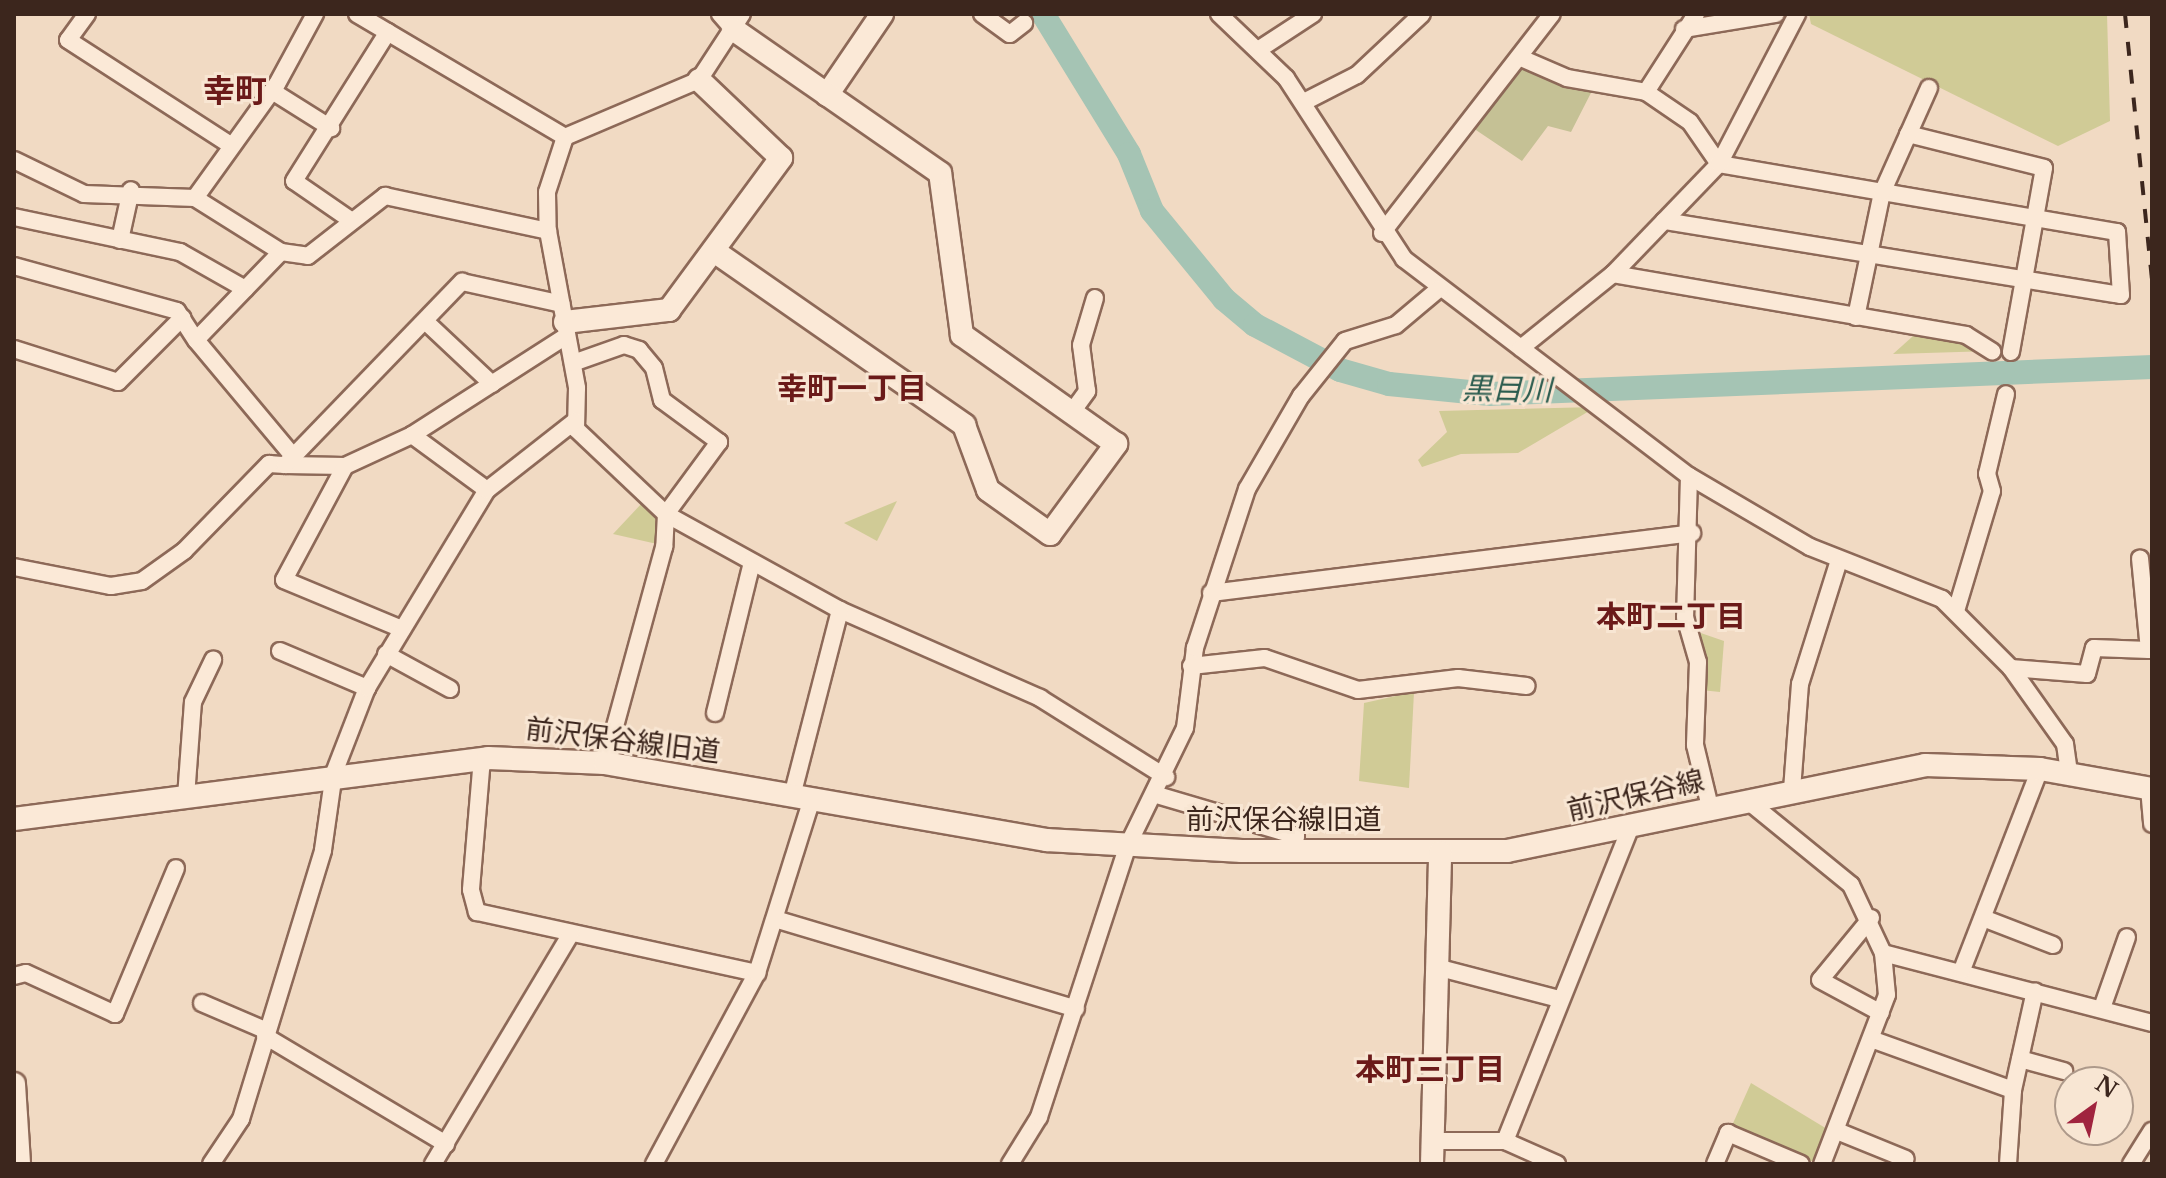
<!DOCTYPE html>
<meta charset="utf-8">
<style>
body{margin:0}
#map{position:relative;width:2166px;height:1178px;overflow:hidden;background:#f1dac3;font-family:"Libre Baskerville","Noto Sans JP",serif}
div>[style]{position:absolute}
[style*='--x']{left:calc(var(--x)*1px);top:calc(var(--y)*1px);width:calc(var(--w)*1px);rotate:calc(var(--a)*1deg)}
.green>*{inset:0;background:#d0cb96}
.cemetery>*{inset:0;background:#c5c195}
.river>*{height:24px;margin:-12px;padding:0 12px;transform-origin:12px;border-radius:12px;background:#a5c4b4}
.roads{filter:drop-shadow(2px 0 #8d6958) drop-shadow(-2px 0 #8d6958) drop-shadow(0 2px #8d6958) drop-shadow(0 -2px #8d6958)}
.street>*{height:16px;margin:-8px;padding:0 8px;transform-origin:8px;border-radius:8px;background:#fbe9d7}
.secondary>*{height:22px;margin:-11px;padding:0 11px;transform-origin:11px;border-radius:11px;background:#fbe9d7}
.rail>*{height:4px;margin-top:-2px;transform-origin:0;background:repeating-linear-gradient(90deg,#3c261d 0 14px,transparent 0 28px)}
span{translate:-50% -50%;white-space:nowrap;text-align:center;line-height:1.15;-webkit-text-stroke:6px #f8e6d3;paint-order:stroke}
.street-label{font-size:28px;color:#3c261d}
.neighbourhood-label{font-size:30px;color:#6b1a19;font-weight:700}
.water-label{font-size:30px;color:#2b5c4f;font-style:italic}
.quarter-label{font-size:32px;color:#6b1a19;font-weight:700}
.frame{position:absolute;inset:0;border:16px solid #3c261d;pointer-events:none}
.north{position:absolute;left:2054px;top:1066px;width:80px;height:80px;box-sizing:border-box;background:#f8e6d3;border:2px solid #ad998a;border-radius:50%;rotate:33deg;font-size:22px;font-weight:700;line-height:32px;text-align:center;color:#3c261d}
.north::after{content:'';display:block;margin:auto;width:28px;height:36px;background:#a0243e;clip-path:polygon(50% 0,100% 100%,50% 72%,0 100%)}
</style>
<div id="map">
<div class="green">
<div style="clip-path:polygon(1809px 14px,2107px 14px,2110px 121px,2058px 146px,1811px 24px)"></div>
<div style="clip-path:polygon(1922px 328px,1992px 351px,1893px 354px)"></div>
<div style="clip-path:polygon(1596px 407px,1518px 453px,1461px 454px,1422px 467px,1418px 460px,1447px 432px,1439px 411px)"></div>
<div style="clip-path:polygon(897px 501px,877px 541px,844px 523px)"></div>
<div style="clip-path:polygon(643px 502px,655px 514px,657px 544px,613px 534px)"></div>
<div style="clip-path:polygon(1692px 630px,1724px 641px,1720px 692px,1701px 690px)"></div>
<div style="clip-path:polygon(1414px 692px,1409px 788px,1359px 781px,1364px 703px)"></div>
<div style="clip-path:polygon(1751px 1083px,1832px 1132px,1819px 1164px,1730px 1130px)"></div>
</div>
<div class="cemetery">
<div style="clip-path:polygon(1521px 64px,1594px 87px,1571px 132px,1548px 126px,1522px 161px,1470px 126px)"></div>
</div>
<div class="river">
<div style="--x:1043;--y:14;--w:164;--a:58.4"></div>
<div style="--x:1129;--y:154;--w:61;--a:68"></div>
<div style="--x:1152;--y:211;--w:114;--a:50.7"></div>
<div style="--x:1224;--y:299;--w:40;--a:40"></div>
<div style="--x:1255;--y:325;--w:96;--a:27.9"></div>
<div style="--x:1340;--y:370;--w:51;--a:15.9"></div>
<div style="--x:1389;--y:384;--w:101;--a:5.7"></div>
<div style="--x:1490;--y:394;--w:663;--a:-2.34"></div>
</div>
<div class="roads">
<div class="street">
<div style="--x:87;--y:14;--w:32;--a:126"></div>
<div style="--x:68;--y:40;--w:193;--a:32.9"></div>
<div style="--x:357;--y:14;--w:242;--a:30.6"></div>
<div style="--x:720;--y:14;--w:20;--a:49"></div>
<div style="--x:742;--y:14;--w:79;--a:123.1"></div>
<div style="--x:699;--y:80;--w:146;--a:157"></div>
<div style="--x:565;--y:137;--w:58;--a:108.1"></div>
<div style="--x:547;--y:192;--w:39;--a:89"></div>
<div style="--x:548;--y:231;--w:160;--a:79.5"></div>
<div style="--x:577;--y:388;--w:41;--a:91.4"></div>
<div style="--x:576;--y:429;--w:124;--a:43.4"></div>
<div style="--x:666;--y:514;--w:199;--a:28.9"></div>
<div style="--x:840;--y:610;--w:219;--a:23.7"></div>
<div style="--x:1040;--y:698;--w:149;--a:32.1"></div>
<div style="--x:982;--y:14;--w:34;--a:36"></div>
<div style="--x:1010;--y:34;--w:18;--a:-38"></div>
<div style="--x:1219;--y:14;--w:93;--a:43.7"></div>
<div style="--x:1286;--y:78;--w:216;--a:56.9"></div>
<div style="--x:1404;--y:259;--w:358;--a:37.3"></div>
<div style="--x:1689;--y:476;--w:140;--a:30.4"></div>
<div style="--x:1810;--y:547;--w:142;--a:21.5"></div>
<div style="--x:1942;--y:599;--w:98;--a:45"></div>
<div style="--x:2011;--y:668;--w:93;--a:54.6"></div>
<div style="--x:2065;--y:744;--w:29;--a:82"></div>
<div style="--x:1684;--y:29;--w:93;--a:-9.3"></div>
<div style="--x:1258;--y:50;--w:66;--a:-33.2"></div>
<div style="--x:1521;--y:58;--w:50;--a:23.5"></div>
<div style="--x:1567;--y:78;--w:80;--a:10"></div>
<div style="--x:1646;--y:92;--w:53;--a:34.3"></div>
<div style="--x:1690;--y:122;--w:51;--a:55.4"></div>
<div style="--x:1719;--y:164;--w:404;--a:9.7"></div>
<div style="--x:2117;--y:232;--w:63;--a:86.4"></div>
<div style="--x:2121;--y:295;--w:463;--a:-170.8"></div>
<div style="--x:272;--y:91;--w:70;--a:32.1"></div>
<div style="--x:1646;--y:92;--w:93;--a:-57.3"></div>
<div style="--x:1304;--y:102;--w:59;--a:-27"></div>
<div style="--x:1357;--y:75;--w:89;--a:-43.2"></div>
<div style="--x:1908;--y:134;--w:140;--a:14"></div>
<div style="--x:2044;--y:168;--w:187;--a:100.2"></div>
<div style="--x:14;--y:160;--w:78;--a:25.9"></div>
<div style="--x:84;--y:194;--w:111;--a:2.1"></div>
<div style="--x:195;--y:198;--w:102;--a:32.1"></div>
<div style="--x:281;--y:252;--w:27;--a:8"></div>
<div style="--x:308;--y:256;--w:98;--a:-37.9"></div>
<div style="--x:385;--y:196;--w:167;--a:12.1"></div>
<div style="--x:195;--y:198;--w:140;--a:-54.3"></div>
<div style="--x:277;--y:84;--w:80;--a:-61.5"></div>
<div style="--x:14;--y:217;--w:170;--a:11.9"></div>
<div style="--x:180;--y:252;--w:75;--a:29.6"></div>
<div style="--x:352;--y:221;--w:70;--a:-145.4"></div>
<div style="--x:294;--y:181;--w:176;--a:-57.8"></div>
<div style="--x:1382;--y:233;--w:277;--a:-52.2"></div>
<div style="--x:120;--y:240;--w:51;--a:-77.6"></div>
<div style="--x:281;--y:252;--w:122;--a:134"></div>
<div style="--x:196;--y:340;--w:151;--a:50.1"></div>
<div style="--x:14;--y:266;--w:169;--a:15.4"></div>
<div style="--x:177;--y:311;--w:35;--a:57"></div>
<div style="--x:1613;--y:274;--w:358;--a:9.8"></div>
<div style="--x:1966;--y:335;--w:31;--a:32"></div>
<div style="--x:1856;--y:317;--w:127;--a:-78.2"></div>
<div style="--x:1882;--y:193;--w:115;--a:-65.9"></div>
<div style="--x:425;--y:321;--w:92;--a:43.2"></div>
<div style="--x:1521;--y:348;--w:118;--a:-38.8"></div>
<div style="--x:1613;--y:274;--w:153;--a:-46.1"></div>
<div style="--x:1719;--y:164;--w:169;--a:-62.5"></div>
<div style="--x:14;--y:349;--w:109;--a:17.6"></div>
<div style="--x:118;--y:382;--w:91;--a:-45"></div>
<div style="--x:573;--y:363;--w:54;--a:-19.4"></div>
<div style="--x:624;--y:345;--w:16;--a:18"></div>
<div style="--x:639;--y:350;--w:23;--a:50"></div>
<div style="--x:654;--y:368;--w:33;--a:76"></div>
<div style="--x:662;--y:400;--w:71;--a:36.4"></div>
<div style="--x:719;--y:442;--w:89;--a:126.4"></div>
<div style="--x:666;--y:514;--w:33;--a:93"></div>
<div style="--x:664;--y:547;--w:224;--a:105.3"></div>
<div style="--x:1072;--y:412;--w:26;--a:-54"></div>
<div style="--x:1087;--y:391;--w:46;--a:-97.4"></div>
<div style="--x:1081;--y:345;--w:49;--a:-73.4"></div>
<div style="--x:285;--y:465;--w:60;--a:1"></div>
<div style="--x:345;--y:466;--w:74;--a:-24.8"></div>
<div style="--x:345;--y:466;--w:129;--a:118.2"></div>
<div style="--x:284;--y:580;--w:128;--a:22.6"></div>
<div style="--x:1689;--y:476;--w:141;--a:91.6"></div>
<div style="--x:1685;--y:617;--w:47;--a:73.9"></div>
<div style="--x:1698;--y:662;--w:83;--a:92.1"></div>
<div style="--x:1695;--y:745;--w:68;--a:76.4"></div>
<div style="--x:487;--y:490;--w:93;--a:-143.7"></div>
<div style="--x:412;--y:435;--w:183;--a:-32.7"></div>
<div style="--x:14;--y:567;--w:99;--a:11.1"></div>
<div style="--x:111;--y:586;--w:31;--a:-9"></div>
<div style="--x:142;--y:581;--w:52;--a:-35.5"></div>
<div style="--x:184;--y:551;--w:122;--a:-45.7"></div>
<div style="--x:269;--y:464;--w:16;--a:4"></div>
<div style="--x:285;--y:465;--w:255;--a:-46"></div>
<div style="--x:462;--y:282;--w:102;--a:12.4"></div>
<div style="--x:1211;--y:593;--w:485;--a:-7.1"></div>
<div style="--x:1956;--y:611;--w:125;--a:-73.3"></div>
<div style="--x:1992;--y:491;--w:18;--a:-106"></div>
<div style="--x:1987;--y:474;--w:82;--a:-76.6"></div>
<div style="--x:280;--y:651;--w:95;--a:23"></div>
<div style="--x:386;--y:654;--w:73;--a:28.7"></div>
<div style="--x:1191;--y:666;--w:74;--a:-6.2"></div>
<div style="--x:1265;--y:658;--w:98;--a:19"></div>
<div style="--x:1358;--y:690;--w:101;--a:-6.8"></div>
<div style="--x:1458;--y:678;--w:69;--a:6.6"></div>
<div style="--x:2011;--y:668;--w:76;--a:4.5"></div>
<div style="--x:2087;--y:674;--w:27;--a:-75"></div>
<div style="--x:2094;--y:648;--w:55;--a:2.1"></div>
<div style="--x:2149;--y:650;--w:92;--a:-95.6"></div>
<div style="--x:715;--y:713;--w:155;--a:-76.2"></div>
<div style="--x:482;--y:758;--w:132;--a:94.8"></div>
<div style="--x:471;--y:890;--w:23;--a:75"></div>
<div style="--x:477;--y:912;--w:287;--a:12.3"></div>
<div style="--x:2149;--y:788;--w:36;--a:85"></div>
<div style="--x:1792;--y:790;--w:106;--a:-85.7"></div>
<div style="--x:1800;--y:684;--w:130;--a:-72.5"></div>
<div style="--x:1157;--y:795;--w:145;--a:16.4"></div>
<div style="--x:1296;--y:836;--w:14;--a:98"></div>
<div style="--x:792;--y:796;--w:192;--a:-75.5"></div>
<div style="--x:186;--y:797;--w:95;--a:-85.8"></div>
<div style="--x:193;--y:702;--w:47;--a:-64.5"></div>
<div style="--x:1748;--y:801;--w:133;--a:39.2"></div>
<div style="--x:1851;--y:885;--w:75;--a:64.8"></div>
<div style="--x:1883;--y:953;--w:42;--a:84.6"></div>
<div style="--x:1887;--y:995;--w:181;--a:111"></div>
<div style="--x:1871;--y:918;--w:80;--a:129.4"></div>
<div style="--x:1820;--y:980;--w:69;--a:28.4"></div>
<div style="--x:1983;--y:918;--w:75;--a:21.1"></div>
<div style="--x:775;--y:919;--w:314;--a:16.6"></div>
<div style="--x:1883;--y:953;--w:278;--a:14.6"></div>
<div style="--x:1440;--y:968;--w:123;--a:14.6"></div>
<div style="--x:1962;--y:970;--w:216;--a:-68.8"></div>
<div style="--x:14;--y:976;--w:12;--a:-14"></div>
<div style="--x:26;--y:973;--w:98;--a:24.7"></div>
<div style="--x:115;--y:1014;--w:158;--a:-67.3"></div>
<div style="--x:202;--y:1003;--w:69;--a:23.2"></div>
<div style="--x:2102;--y:1008;--w:75;--a:-70.6"></div>
<div style="--x:265;--y:1036;--w:211;--a:30.8"></div>
<div style="--x:1871;--y:1039;--w:151;--a:19.8"></div>
<div style="--x:2020;--y:1059;--w:46;--a:15.3"></div>
<div style="--x:1837;--y:1131;--w:74;--a:22.1"></div>
<div style="--x:1433;--y:1141;--w:72;--a:0"></div>
<div style="--x:1505;--y:1141;--w:57;--a:23.9"></div>
<div style="--x:1505;--y:1141;--w:334;--a:-68.2"></div>
<div style="--x:211;--y:1164;--w:54;--a:-56.3"></div>
<div style="--x:241;--y:1119;--w:281;--a:-73"></div>
<div style="--x:323;--y:850;--w:78;--a:-81.9"></div>
<div style="--x:334;--y:773;--w:91;--a:-68.8"></div>
<div style="--x:367;--y:688;--w:232;--a:-58.8"></div>
<div style="--x:487;--y:490;--w:112;--a:-38.1"></div>
<div style="--x:433;--y:1164;--w:269;--a:-59.1"></div>
<div style="--x:654;--y:1164;--w:217;--a:-61.7"></div>
<div style="--x:757;--y:973;--w:182;--a:-72.5"></div>
<div style="--x:1010;--y:1164;--w:55;--a:-58.3"></div>
<div style="--x:1039;--y:1117;--w:284;--a:-71.9"></div>
<div style="--x:1127;--y:847;--w:132;--a:-64"></div>
<div style="--x:1185;--y:728;--w:81;--a:-82.9"></div>
<div style="--x:1195;--y:648;--w:167;--a:-71.9"></div>
<div style="--x:1247;--y:489;--w:108;--a:-59.9"></div>
<div style="--x:1301;--y:396;--w:70;--a:-51.3"></div>
<div style="--x:1345;--y:341;--w:53;--a:-17.4"></div>
<div style="--x:1396;--y:325;--w:57;--a:-40.1"></div>
<div style="--x:1715;--y:1164;--w:34;--a:-67"></div>
<div style="--x:1728;--y:1133;--w:79;--a:23"></div>
<div style="--x:2008;--y:1164;--w:74;--a:-86.1"></div>
<div style="--x:2013;--y:1090;--w:101;--a:-77.5"></div>
<div style="--x:2131;--y:1164;--w:39;--a:-58"></div>
</div>
<div class="secondary">
<div style="--x:827;--y:95;--w:98;--a:-55.8"></div>
<div style="--x:714;--y:251;--w:305;--a:34.8"></div>
<div style="--x:964;--y:425;--w:69;--a:69.7"></div>
<div style="--x:988;--y:490;--w:76;--a:35.4"></div>
<div style="--x:1050;--y:534;--w:112;--a:-53.7"></div>
<div style="--x:1116;--y:444;--w:189;--a:-144.7"></div>
<div style="--x:962;--y:335;--w:163;--a:-97.7"></div>
<div style="--x:940;--y:173;--w:252;--a:-145.2"></div>
<div style="--x:565;--y:322;--w:105;--a:-6.6"></div>
<div style="--x:669;--y:310;--w:189;--a:-53.6"></div>
<div style="--x:781;--y:158;--w:113;--a:-136.4"></div>
<div style="--x:14;--y:819;--w:478;--a:-7.3"></div>
<div style="--x:488;--y:758;--w:117;--a:2.4"></div>
<div style="--x:605;--y:763;--w:448;--a:9.9"></div>
<div style="--x:1046;--y:840;--w:196;--a:3.2"></div>
<div style="--x:1242;--y:851;--w:265;--a:0"></div>
<div style="--x:1507;--y:851;--w:427;--a:-11.6"></div>
<div style="--x:1925;--y:765;--w:115;--a:2"></div>
<div style="--x:2040;--y:769;--w:114;--a:10.1"></div>
<div style="--x:14;--y:1084;--w:80;--a:86.4"></div>
<div style="--x:1432;--y:1164;--w:312;--a:-88.5"></div>
</div>
</div>
<div class="rail">
<div style="--x:2125;--y:14;--w:267;--a:84.2"></div>
</div>
<div class="street-label">
<span style="left:623px;top:741px;rotate:7deg">前沢保谷線旧道</span>
<span style="left:1636px;top:796px;rotate:-13deg">前沢保谷線</span>
<span style="left:1284px;top:820px">前沢保谷線旧道</span>
</div>
<div class="neighbourhood-label">
<span style="left:852px;top:389px">幸町一丁目</span>
<span style="left:1671px;top:617px">本町二丁目</span>
<span style="left:1430px;top:1070px">本町三丁目</span>
</div>
<div class="water-label">
<span style="left:1507px;top:390px;rotate:1deg">黒目川</span>
</div>
<div class="quarter-label">
<span style="left:235px;top:91px">幸町</span>
</div>
<div class="frame"></div>
<div class="north">N</div>
</div>
